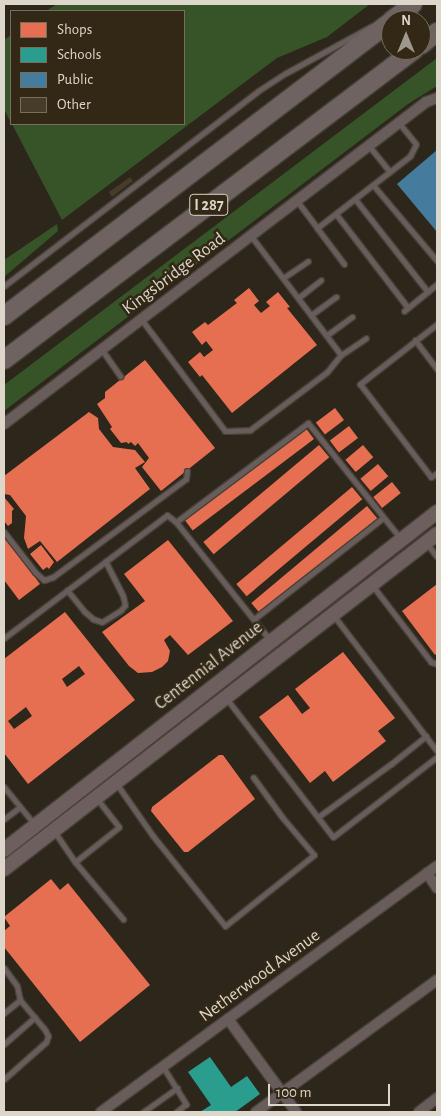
<!DOCTYPE html>
<style>
body{margin:0}
#map{position:relative;width:441px;height:1116px;overflow:hidden;background:#2c261b;font-family:"Alegreya Sans",sans-serif}
div>[style]{position:absolute}
[style*='--x']{left:calc(var(--x)*1px);top:calc(var(--y)*1px);width:calc(var(--w)*1px);rotate:calc(var(--a)*1deg)}
.green>*{inset:0;background:#365427}
.shops>*{inset:0;background:#e76f51;transform-origin:0 0}
.schools>*{inset:0;background:#2a9d8f}
.public>*{inset:0;background:#457b9d}
.building>*{inset:0;background:#473b2a}
.roads{filter:drop-shadow(1px 0 #474139) drop-shadow(-1px 0 #474139) drop-shadow(0 1px #474139) drop-shadow(0 -1px #474139)}
.lane>*{height:5px;margin:-2.5px;padding:0 2.5px;transform-origin:2.5px;border-radius:2.5px;background:#695d5c}
.street>*{height:10px;margin:-5px;padding:0 5px;transform-origin:5px;border-radius:5px;background:#695d5c}
.secondary>*{height:14px;margin:-7px;padding:0 7px;transform-origin:7px;border-radius:7px;background:#6d5f5d}
.highway>*{height:18px;margin:-9px;padding:0 9px;transform-origin:9px;border-radius:9px;background:#6e6360}
span{translate:-50% -50%;white-space:nowrap;text-align:center;line-height:1.15;-webkit-text-stroke:5px #322815;paint-order:stroke}
.shield-label span{padding:1px 4px;background:#322815;border:1px solid;border-radius:4px;-webkit-text-stroke-width:0}
.shield-label{font-size:16px;color:#ddd6cb;font-weight:700}
.street-label{font-size:18px;color:#ddd6cb}
.frame{position:absolute;inset:0;border:5px solid #ddd6cb;pointer-events:none}
.legend{position:absolute;left:10px;top:10px;width:175px;height:115px;box-sizing:border-box;background:#322815;border:1px solid #766e5e;margin:0;padding:6px 9px;list-style:none;font-size:15px;color:#ddd6cb}
.legend li{display:flex;align-items:center;gap:10px;height:25px}
.legend b{width:25px;border:1px solid #766e5e}
.north{position:absolute;left:381px;top:10px;width:50px;height:50px;box-sizing:border-box;background:#322815;border:1px solid #766e5e;border-radius:50%;rotate:0deg;font-size:14px;font-weight:700;line-height:20px;text-align:center;color:#ddd6cb}
.north::after{content:'';display:block;margin:auto;width:18px;height:22px;background:#9f988d;clip-path:polygon(50% 0,100% 100%,50% 72%,0 100%)}
.scale{position:absolute;left:268px;top:1084px;width:122px;height:22px;box-sizing:border-box;border:2px solid #ddd6cb;border-top:0;padding-left:6px;font-size:15px;line-height:18px;white-space:nowrap;color:#ddd6cb;-webkit-text-stroke:4px #322815;paint-order:stroke}
</style>
<div id="map">
<div class="green">
<div style="clip-path:polygon(57px 4px,370px 4px,327px 37px,277px 58px,62px 220px,12px 124px,184px 124px,184px 11px,46px 11px)"></div>
<div style="clip-path:polygon(11px 35px,11px 123px,4px 109px,4px 40px)"></div>
<div style="clip-path:polygon(437px 58px,437px 86px,408px 104px,4px 411px,4px 385px)"></div>
<div style="clip-path:polygon(57px 224px,58px 231px,4px 277px,4px 260px)"></div>
</div>
<div class="shops">
<div style="clip-path:polygon(249px 288px,259px 301px,254px 305px,261px 313px,270px 306px,266px 302px,278px 292px,290px 307px,287px 308px,317px 345px,232px 413px,202px 375px,200px 377px,188px 362px,200px 352px,204px 357px,213px 350px,206px 341px,202px 345px,192px 332px,205px 322px,208px 325px,237px 303px,234px 300px)"></div>
<div style="clip-path:polygon(145px 360px,215px 448px,161px 491px,142px 467px,149px 458px,138px 443px,135px 446px,131px 442px,128px 444px,127px 442px,121px 443px,110px 429px,112px 427px,97px 404px,105px 398px,105px 392px)"></div>
<div style="left:335px;top:408px;width:15px;height:24px;rotate:53deg"></div>
<div style="clip-path:polygon(89px 412px,98px 418px,99px 429px,113px 447px,135px 450px,145px 462px,135px 468px,150px 489px,57px 562px,40px 541px,28px 549px,24px 538px,26px 516px,10px 495px,4px 494px,4px 476px)"></div>
<div style="left:349px;top:426px;width:15px;height:24px;rotate:53deg"></div>
<div style="left:305px;top:427px;width:15px;height:152px;rotate:53deg"></div>
<div style="left:319px;top:445px;width:16px;height:151px;rotate:50deg"></div>
<div style="left:363px;top:445px;width:16px;height:23px;rotate:50deg"></div>
<div style="left:378px;top:464px;width:16px;height:23px;rotate:50deg"></div>
<div style="left:392px;top:482px;width:14px;height:24px;rotate:51deg"></div>
<div style="left:352px;top:487px;width:16px;height:151px;rotate:50deg"></div>
<div style="clip-path:polygon(4px 497px,14px 509px,12px 511px,12px 523px,8px 526px,4px 521px)"></div>
<div style="left:367px;top:506px;width:16px;height:151px;rotate:50deg"></div>
<div style="clip-path:polygon(4px 536px,40px 584px,19px 600px,4px 580px)"></div>
<div style="clip-path:polygon(168px 540px,233px 621px,188px 655px,170px 635px,164px 640px,170px 651px,168px 661px,162px 667px,152px 672px,138px 673px,129px 666px,102px 632px,145px 601px,124px 574px)"></div>
<div style="clip-path:polygon(41px 545px,54px 562px,49px 569px,47px 567px,43px 570px,30px 554px)"></div>
<div style="clip-path:polygon(437px 584px,437px 653px,435px 655px,402px 611px)"></div>
<div style="clip-path:polygon(evenodd,65px 612px,135px 700px,28px 784px,4px 753px,4px 659px,65px 612px,79px 666px,85px 674px,67px 687px,62px 679px,79px 666px,65px 612px,26px 707px,32px 716px,14px 729px,8px 721px,26px 707px)"></div>
<div style="clip-path:polygon(343px 652px,395px 718px,378px 731px,386px 741px,333px 782px,325px 771px,310px 783px,259px 717px,288px 695px,302px 714px,310px 708px,295px 689px)"></div>
<div style="clip-path:polygon(219px 755px,223px 755px,255px 799px,188px 852px,184px 852px,151px 811px,152px 807px)"></div>
<div style="clip-path:polygon(51px 879px,60px 890px,68px 883px,150px 985px,80px 1042px,4px 947px,4px 931px,10px 926px,4px 917px)"></div>
</div>
<div class="schools">
<div style="clip-path:polygon(210px 1057px,231px 1087px,247px 1076px,260px 1094px,235px 1112px,200px 1112px,211px 1105px,188px 1072px)"></div>
</div>
<div class="public">
<div style="clip-path:polygon(437px 150px,437px 232px,397px 184px)"></div>
</div>
<div class="building">
<div style="clip-path:polygon(130px 177px,133px 181px,112px 197px,109px 192px)"></div>
</div>
<div class="roads">
<div class="lane">
<div style="--x:369;--y:146;--w:33;--a:51"></div>
<div style="--x:373;--y:185;--w:99;--a:49.9"></div>
<div style="--x:355;--y:199;--w:118;--a:51.9"></div>
<div style="--x:297;--y:201;--w:34;--a:53"></div>
<div style="--x:317;--y:228;--w:118;--a:-37.7"></div>
<div style="--x:410;--y:156;--w:13;--a:-63"></div>
<div style="--x:416;--y:144;--w:27;--a:-129"></div>
<div style="--x:336;--y:214;--w:118;--a:52.5"></div>
<div style="--x:317;--y:228;--w:45;--a:53.1"></div>
<div style="--x:283;--y:278;--w:30;--a:-34"></div>
<div style="--x:4;--y:286;--w:320;--a:-37.5"></div>
<div style="--x:258;--y:91;--w:33;--a:-33"></div>
<div style="--x:286;--y:73;--w:98;--a:-28.7"></div>
<div style="--x:298;--y:298;--w:29;--a:-38"></div>
<div style="--x:404;--y:311;--w:43;--a:-39.3"></div>
<div style="--x:311;--y:315;--w:31;--a:-36"></div>
<div style="--x:141;--y:319;--w:140;--a:53.1"></div>
<div style="--x:225;--y:431;--w:25;--a:-2"></div>
<div style="--x:250;--y:430;--w:96;--a:-37"></div>
<div style="--x:327;--y:372;--w:22;--a:-51"></div>
<div style="--x:341;--y:355;--w:149;--a:-127.1"></div>
<div style="--x:437;--y:324;--w:98;--a:142.1"></div>
<div style="--x:360;--y:384;--w:117;--a:52.6"></div>
<div style="--x:431;--y:477;--w:7;--a:-34"></div>
<div style="--x:327;--y:335;--w:31;--a:-36"></div>
<div style="--x:415;--y:340;--w:36;--a:53"></div>
<div style="--x:102;--y:350;--w:32;--a:55"></div>
<div style="--x:341;--y:355;--w:30;--a:-34"></div>
<div style="--x:176;--y:522;--w:165;--a:-36.9"></div>
<div style="--x:308;--y:423;--w:147;--a:51.3"></div>
<div style="--x:4;--y:532;--w:51;--a:52.2"></div>
<div style="--x:35;--y:572;--w:12;--a:42"></div>
<div style="--x:44;--y:580;--w:9;--a:-18"></div>
<div style="--x:53;--y:577;--w:165;--a:-36.4"></div>
<div style="--x:186;--y:479;--w:8;--a:-83"></div>
<div style="--x:427;--y:544;--w:16;--a:52"></div>
<div style="--x:372;--y:585;--w:97;--a:52.5"></div>
<div style="--x:431;--y:662;--w:6;--a:18"></div>
<div style="--x:67;--y:590;--w:28;--a:51"></div>
<div style="--x:85;--y:612;--w:11;--a:41"></div>
<div style="--x:93;--y:619;--w:9;--a:18"></div>
<div style="--x:102;--y:622;--w:22;--a:-32"></div>
<div style="--x:121;--y:610;--w:6;--a:-51"></div>
<div style="--x:125;--y:605;--w:9;--a:-103"></div>
<div style="--x:123;--y:596;--w:39;--a:-117"></div>
<div style="--x:334;--y:616;--w:170;--a:52.7"></div>
<div style="--x:254;--y:619;--w:164;--a:-38.1"></div>
<div style="--x:4;--y:638;--w:204;--a:-37"></div>
<div style="--x:167;--y:515;--w:11;--a:38"></div>
<div style="--x:176;--y:522;--w:151;--a:51.5"></div>
<div style="--x:226;--y:698;--w:175;--a:52.4"></div>
<div style="--x:333;--y:837;--w:131;--a:-37.6"></div>
<div style="--x:116;--y:783;--w:65;--a:55.1"></div>
<div style="--x:153;--y:836;--w:115;--a:51.3"></div>
<div style="--x:225;--y:926;--w:114;--a:-38.6"></div>
<div style="--x:314;--y:855;--w:50;--a:-130.1"></div>
<div style="--x:282;--y:817;--w:49;--a:-125.9"></div>
<div style="--x:4;--y:787;--w:49;--a:50.8"></div>
<div style="--x:318;--y:817;--w:90;--a:-36"></div>
<div style="--x:391;--y:764;--w:45;--a:-38.7"></div>
<div style="--x:4;--y:819;--w:20;--a:-37"></div>
<div style="--x:54;--y:831;--w:37;--a:56"></div>
<div style="--x:75;--y:862;--w:56;--a:-38.5"></div>
<div style="--x:119;--y:827;--w:36;--a:-128"></div>
<div style="--x:75;--y:862;--w:75;--a:49.9"></div>
<div style="--x:4;--y:968;--w:22;--a:54"></div>
<div style="--x:17;--y:986;--w:14;--a:78"></div>
<div style="--x:20;--y:1000;--w:39;--a:50"></div>
<div style="--x:45;--y:1030;--w:7;--a:63"></div>
<div style="--x:48;--y:1036;--w:6;--a:108"></div>
<div style="--x:46;--y:1042;--w:56;--a:138.6"></div>
<div style="--x:4;--y:1013;--w:21;--a:-39"></div>
<div style="--x:4;--y:1044;--w:41;--a:-41.1"></div>
<div style="--x:163;--y:1067;--w:44;--a:58.1"></div>
<div style="--x:186;--y:1104;--w:13;--a:141"></div>
<div style="--x:143;--y:1112;--w:42;--a:-35.2"></div>
</div>
<div class="street">
<div style="--x:4;--y:424;--w:531;--a:-37.34"></div>
<div style="--x:426;--y:102;--w:12;--a:-20"></div>
<div style="--x:427;--y:873;--w:18;--a:56"></div>
<div style="--x:228;--y:1019;--w:115;--a:53.8"></div>
<div style="--x:101;--y:1112;--w:416;--a:-36.2"></div>
<div style="--x:256;--y:1112;--w:224;--a:-36.1"></div>
<div style="--x:419;--y:1112;--w:23;--a:-38"></div>
</div>
<div class="secondary">
<div style="--x:4;--y:850;--w:549;--a:-37.98"></div>
<div style="--x:4;--y:869;--w:547;--a:-37.73"></div>
</div>
<div class="highway">
<div style="--x:392;--y:20;--w:26;--a:-37"></div>
<div style="--x:421;--y:45;--w:21;--a:-39"></div>
<div style="--x:4;--y:316;--w:487;--a:-37.3"></div>
<div style="--x:4;--y:360;--w:514;--a:-37.09"></div>
</div>
</div>
<div class="shield-label">
<span style="left:209px;top:205px">I 287</span>
</div>
<div class="street-label">
<span style="left:174px;top:274px;rotate:-37deg">Kingsbridge Road</span>
<span style="left:209px;top:666px;rotate:-38deg">Centennial Avenue</span>
<span style="left:260px;top:976px;rotate:-36deg">Netherwood Avenue</span>
</div>
<div class="frame"></div>
<ul class="legend">
<li><b style="height:14px;background:#e76f51"></b>Shops</li>
<li><b style="height:14px;background:#2a9d8f"></b>Schools</li>
<li><b style="height:14px;background:#457b9d"></b>Public</li>
<li><b style="height:14px;background:#473b2a"></b>Other</li>
</ul>
<div class="north">N</div>
<div class="scale">100 m</div>
</div>
